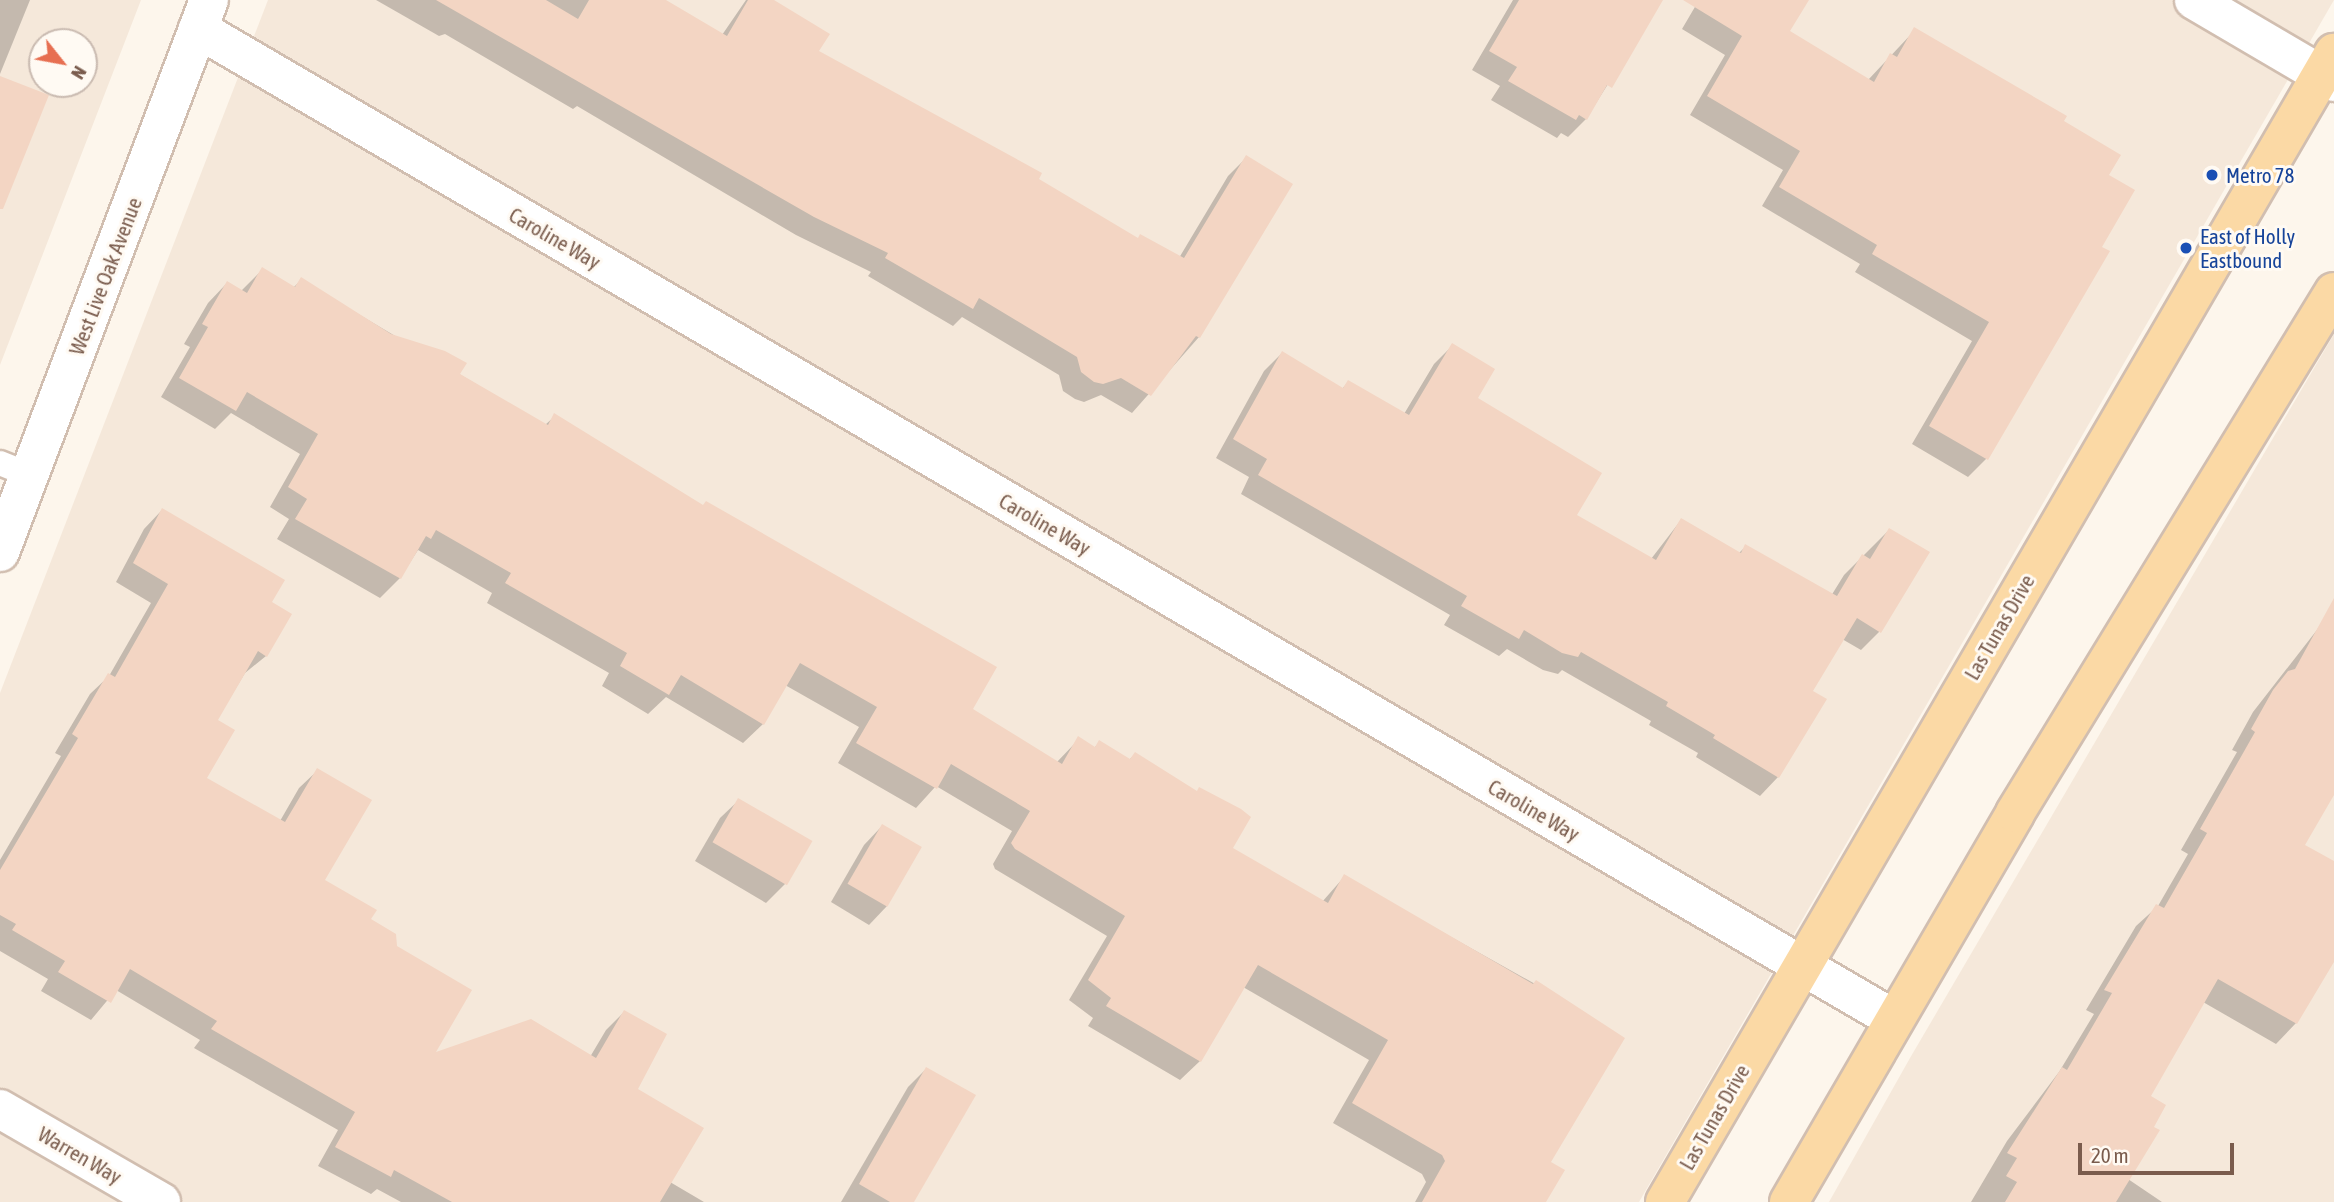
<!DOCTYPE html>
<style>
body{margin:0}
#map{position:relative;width:2334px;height:1202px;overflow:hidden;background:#fdf6ec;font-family:"Asap Condensed",sans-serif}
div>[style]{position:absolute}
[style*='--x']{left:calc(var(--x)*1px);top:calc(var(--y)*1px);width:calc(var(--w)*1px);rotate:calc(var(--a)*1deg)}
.residential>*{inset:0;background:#f5e8da}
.shadow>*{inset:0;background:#0003}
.building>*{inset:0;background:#f3d5c3;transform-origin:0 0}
.roads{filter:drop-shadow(2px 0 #d1beb0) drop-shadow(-2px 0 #d1beb0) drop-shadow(0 2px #d1beb0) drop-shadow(0 -2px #d1beb0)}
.lane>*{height:24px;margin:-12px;padding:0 12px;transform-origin:12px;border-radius:12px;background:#fff}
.street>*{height:38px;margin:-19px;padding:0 19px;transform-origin:19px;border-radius:19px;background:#fff}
.secondary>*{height:38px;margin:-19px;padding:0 19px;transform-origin:19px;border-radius:19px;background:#fff}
.primary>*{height:38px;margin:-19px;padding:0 19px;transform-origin:19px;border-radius:19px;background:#fbd9a5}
.dots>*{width:19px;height:19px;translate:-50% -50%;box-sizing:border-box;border:4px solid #fffaf3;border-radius:50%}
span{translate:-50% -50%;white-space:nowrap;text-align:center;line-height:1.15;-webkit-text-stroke:6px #fffaf3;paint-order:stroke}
.transit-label{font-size:21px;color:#164399}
.left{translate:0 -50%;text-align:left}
.street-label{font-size:21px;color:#7a5c4d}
.north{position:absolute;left:28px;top:28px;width:70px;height:70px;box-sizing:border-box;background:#fffaf3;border:2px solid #cabbb1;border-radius:50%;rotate:121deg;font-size:19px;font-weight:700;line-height:28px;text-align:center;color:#7a5c4d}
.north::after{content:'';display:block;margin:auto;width:24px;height:32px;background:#e76f51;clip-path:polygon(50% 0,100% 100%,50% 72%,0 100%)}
.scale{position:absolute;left:2078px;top:1143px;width:156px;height:32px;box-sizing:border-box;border:4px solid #7a5c4d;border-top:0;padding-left:9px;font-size:21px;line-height:24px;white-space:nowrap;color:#7a5c4d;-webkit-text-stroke:5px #fffaf3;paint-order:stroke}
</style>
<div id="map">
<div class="residential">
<div style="clip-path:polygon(evenodd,0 0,141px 0,0 365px,0 0,42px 42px,84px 42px,84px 84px,42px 84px,42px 42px)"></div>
<div style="clip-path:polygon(268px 0,2334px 0,1639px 1202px,0 1202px,0 693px)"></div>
<div style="clip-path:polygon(2334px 334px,2334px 1202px,1829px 1202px,1910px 1058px)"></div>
</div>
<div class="shadow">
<div style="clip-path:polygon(0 0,30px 0,0 74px)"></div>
<div style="clip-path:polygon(376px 0,662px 0,722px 35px,746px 0,770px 0,817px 52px,1137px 240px,1179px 258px,1228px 176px,1246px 158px,1199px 337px,1132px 413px,1101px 395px,1084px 402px,1075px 399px,1063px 391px,1059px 375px,962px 317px,953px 326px,868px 276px,871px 272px,796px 235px,577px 106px,573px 109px,445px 34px,439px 36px)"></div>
<div style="clip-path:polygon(1513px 0,1661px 0,1586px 119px,1568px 137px,1561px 133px,1557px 138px,1491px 100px,1500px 86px,1472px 70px)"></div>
<div style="clip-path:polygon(1699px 0,1807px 0,1788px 32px,1868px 80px,1915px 30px,2061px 122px,2106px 176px,1986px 459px,1968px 477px,1912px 444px,1972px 341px,1855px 272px,1860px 264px,1762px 206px,1783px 170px,1690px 115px,1725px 55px,1682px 29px)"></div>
<div style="clip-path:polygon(262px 270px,293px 288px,301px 280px,545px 425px,555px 416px,970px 709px,1056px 763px,1079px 739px,1094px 748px,1100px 742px,1129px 760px,1135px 754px,1230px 848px,1322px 902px,1344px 877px,1569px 1003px,1544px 1202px,1415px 1202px,1426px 1182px,1422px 1174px,1333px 1123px,1369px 1060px,1243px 987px,1200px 1061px,1180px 1080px,1088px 1026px,1093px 1018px,1069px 1000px,1107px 936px,995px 869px,993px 864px,1012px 831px,936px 786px,916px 808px,838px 763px,859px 727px,785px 685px,763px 724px,743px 743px,666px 697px,648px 714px,602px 686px,609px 673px,487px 603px,492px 593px,418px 550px,400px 578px,380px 598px,277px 539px,289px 519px,270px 507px,300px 454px,231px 413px,215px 429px,161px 397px,190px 347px,184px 344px,208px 303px,227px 283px,241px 291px)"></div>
<div style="clip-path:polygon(1453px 345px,1476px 399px,1575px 515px,1651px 559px,1681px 520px,1739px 553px,1746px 546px,1831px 596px,1844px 575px,1889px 530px,1879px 632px,1861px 650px,1842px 639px,1811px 691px,1778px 777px,1760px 796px,1696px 757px,1698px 753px,1649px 725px,1651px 721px,1562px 670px,1558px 674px,1543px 670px,1507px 649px,1499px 656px,1444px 625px,1450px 615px,1241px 494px,1249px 477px,1216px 458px,1264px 371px,1282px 353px,1342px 389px,1348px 382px,1404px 414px,1434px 364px)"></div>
<div style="clip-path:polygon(162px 510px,269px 602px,266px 656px,245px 673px,216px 721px,204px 779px,280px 821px,299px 788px,318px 770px,323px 880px,396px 947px,432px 1055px,590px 1057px,606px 1030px,624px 1012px,636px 1089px,670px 1182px,704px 1202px,401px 1202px,377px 1189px,371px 1194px,318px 1166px,338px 1130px,194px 1048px,200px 1040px,116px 990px,91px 1020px,41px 991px,48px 979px,0 951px,0 860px,61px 756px,55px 753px,90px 694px,109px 676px,151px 603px,116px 582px,144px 529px)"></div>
<div style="clip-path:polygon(2334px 608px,2334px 772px,2303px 846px,2334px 863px,2334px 958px,2296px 1023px,2276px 1044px,2203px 1002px,2148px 1096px,2128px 1179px,2162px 1202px,1971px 1202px,2007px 1141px,2059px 1072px,2094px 1014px,2086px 1010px,2136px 926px,2158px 906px,2188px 854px,2181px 850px,2237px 752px,2232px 750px,2253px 712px)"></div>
<div style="clip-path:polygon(739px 800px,809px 842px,785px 884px,766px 903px,695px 861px,720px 818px)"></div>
<div style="clip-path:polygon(882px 826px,887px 906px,869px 925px,831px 902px,864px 845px)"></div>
<div style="clip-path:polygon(926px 1069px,912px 1202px,841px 1202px,908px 1087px)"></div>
</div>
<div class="building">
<div style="clip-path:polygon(436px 0,546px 0,578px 19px,589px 0,666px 0,727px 36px,748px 0,774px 0,830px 34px,819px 51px,1042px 173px,1039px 179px,1138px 238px,1140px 234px,1184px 258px,1246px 155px,1293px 184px,1200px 338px,1196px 336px,1151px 396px,1121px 378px,1103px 384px,1094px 382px,1081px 372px,1077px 357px,979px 298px,973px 309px,885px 258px,888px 253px,814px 217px)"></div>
<div style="clip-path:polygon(1519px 0,1663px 0,1612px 88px,1607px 85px,1587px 120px,1579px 115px,1576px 120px,1508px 81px,1517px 67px,1489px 51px)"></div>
<div style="clip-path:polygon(1683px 0,1809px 0,1790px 31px,1874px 82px,1890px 53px,1897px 57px,1914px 27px,2067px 116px,2064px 121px,2121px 155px,2109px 175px,2135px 190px,2102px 247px,2110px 251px,1988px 460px,1929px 426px,1989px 322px,1872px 254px,1877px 245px,1779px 187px,1800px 151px,1707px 96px,1742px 36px)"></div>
<div style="clip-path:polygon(0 76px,49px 95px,3px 209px,0 209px)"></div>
<div style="clip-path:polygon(262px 267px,295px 287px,301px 277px,391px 334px,445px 351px,467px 363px,460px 374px,548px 425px,554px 413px,703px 505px,706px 501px,997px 667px,973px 709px,1062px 764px,1078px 736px,1095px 747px,1099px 740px,1130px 759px,1135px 752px,1197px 791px,1199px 787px,1241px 809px,1251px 817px,1233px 848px,1328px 903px,1344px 874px,1533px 984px,1536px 980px,1625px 1038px,1551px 1162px,1565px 1170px,1546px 1202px,1422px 1202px,1445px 1161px,1442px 1155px,1352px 1103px,1388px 1040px,1258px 965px,1201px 1062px,1106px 1006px,1111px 998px,1088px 980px,1125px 916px,1015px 849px,1011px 843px,1030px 811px,951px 764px,937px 789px,856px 743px,877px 707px,800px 663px,764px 725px,681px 675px,669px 695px,620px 666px,627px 653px,505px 583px,511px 573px,436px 530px,431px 539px,426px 536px,401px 579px,295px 519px,307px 499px,288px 487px,318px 434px,247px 392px,236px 411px,179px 378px,208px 327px,202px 324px,227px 281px,247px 293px)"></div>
<div style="clip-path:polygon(1452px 343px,1495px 369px,1478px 398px,1602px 473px,1577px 515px,1656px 560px,1681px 518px,1741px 553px,1745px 544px,1837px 596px,1862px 554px,1870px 559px,1889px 528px,1930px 552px,1881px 633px,1857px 618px,1813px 691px,1827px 699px,1779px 778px,1713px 738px,1715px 735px,1666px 706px,1668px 702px,1581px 652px,1578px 657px,1562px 653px,1524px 630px,1519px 639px,1461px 606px,1467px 596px,1258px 475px,1267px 459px,1233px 439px,1282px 351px,1343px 388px,1348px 380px,1409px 415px)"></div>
<div style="clip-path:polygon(162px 508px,285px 580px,272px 602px,292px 614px,267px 657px,258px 651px,218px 720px,235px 730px,207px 778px,285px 822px,317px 768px,372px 800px,325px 880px,377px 910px,371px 919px,396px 934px,397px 946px,472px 990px,436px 1052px,531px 1019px,596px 1058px,624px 1010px,667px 1034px,638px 1089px,704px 1128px,660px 1202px,452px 1202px,394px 1170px,391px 1177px,335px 1147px,355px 1112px,211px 1029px,217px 1021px,130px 969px,111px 1003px,58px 972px,65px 961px,12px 930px,16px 924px,0 915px,0 870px,78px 738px,72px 734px,108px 673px,115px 677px,168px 584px,133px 563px)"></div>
<div style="clip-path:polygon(2334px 598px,2334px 795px,2305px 845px,2334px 861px,2334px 962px,2297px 1024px,2218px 979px,2151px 1096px,2166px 1105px,2154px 1127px,2160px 1130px,2116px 1202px,2005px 1202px,2017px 1182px,2006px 1176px,2017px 1158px,2007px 1153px,2062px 1067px,2067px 1070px,2112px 993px,2104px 990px,2156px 904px,2164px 908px,2207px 833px,2200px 829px,2255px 732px,2251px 729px,2273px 690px,2288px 671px,2295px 669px)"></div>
<div style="left:738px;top:798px;width:86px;height:51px;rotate:30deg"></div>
<div style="left:882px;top:824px;width:46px;height:69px;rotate:30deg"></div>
<div style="clip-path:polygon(926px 1067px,976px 1095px,914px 1202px,890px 1202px,859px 1184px)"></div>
</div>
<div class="roads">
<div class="lane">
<div style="--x:0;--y:463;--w:32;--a:22"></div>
</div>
<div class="street">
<div style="--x:198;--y:29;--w:1962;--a:30.28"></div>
<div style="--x:0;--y:1109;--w:186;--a:30"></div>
</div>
<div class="secondary">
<div style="--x:2194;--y:0;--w:162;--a:30.4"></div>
<div style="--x:0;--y:552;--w:590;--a:-69.26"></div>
</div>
<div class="primary">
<div style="--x:1665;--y:1202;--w:1330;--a:-59.79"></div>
<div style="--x:1789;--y:1202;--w:450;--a:-59.8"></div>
<div style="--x:2015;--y:813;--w:611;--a:-58.52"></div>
</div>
</div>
<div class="dots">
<div style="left:2212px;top:175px;background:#1a4fb4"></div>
<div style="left:2186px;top:248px;background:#1a4fb4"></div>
</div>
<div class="transit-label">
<span class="left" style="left:2226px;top:175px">Metro 78</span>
<span class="left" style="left:2200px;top:248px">East of Holly<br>Eastbound</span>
</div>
<div class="street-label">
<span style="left:555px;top:238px;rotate:30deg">Caroline Way</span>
<span style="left:105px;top:276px;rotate:-69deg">West Live Oak Avenue</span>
<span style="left:1045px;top:524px;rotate:30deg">Caroline Way</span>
<span style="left:1999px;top:627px;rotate:-60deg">Las Tunas Drive</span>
<span style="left:1534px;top:810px;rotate:30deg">Caroline Way</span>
<span style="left:1714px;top:1117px;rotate:-60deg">Las Tunas Drive</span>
<span style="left:80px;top:1155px;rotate:30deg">Warren Way</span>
</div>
<div class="north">N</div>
<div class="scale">20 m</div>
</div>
